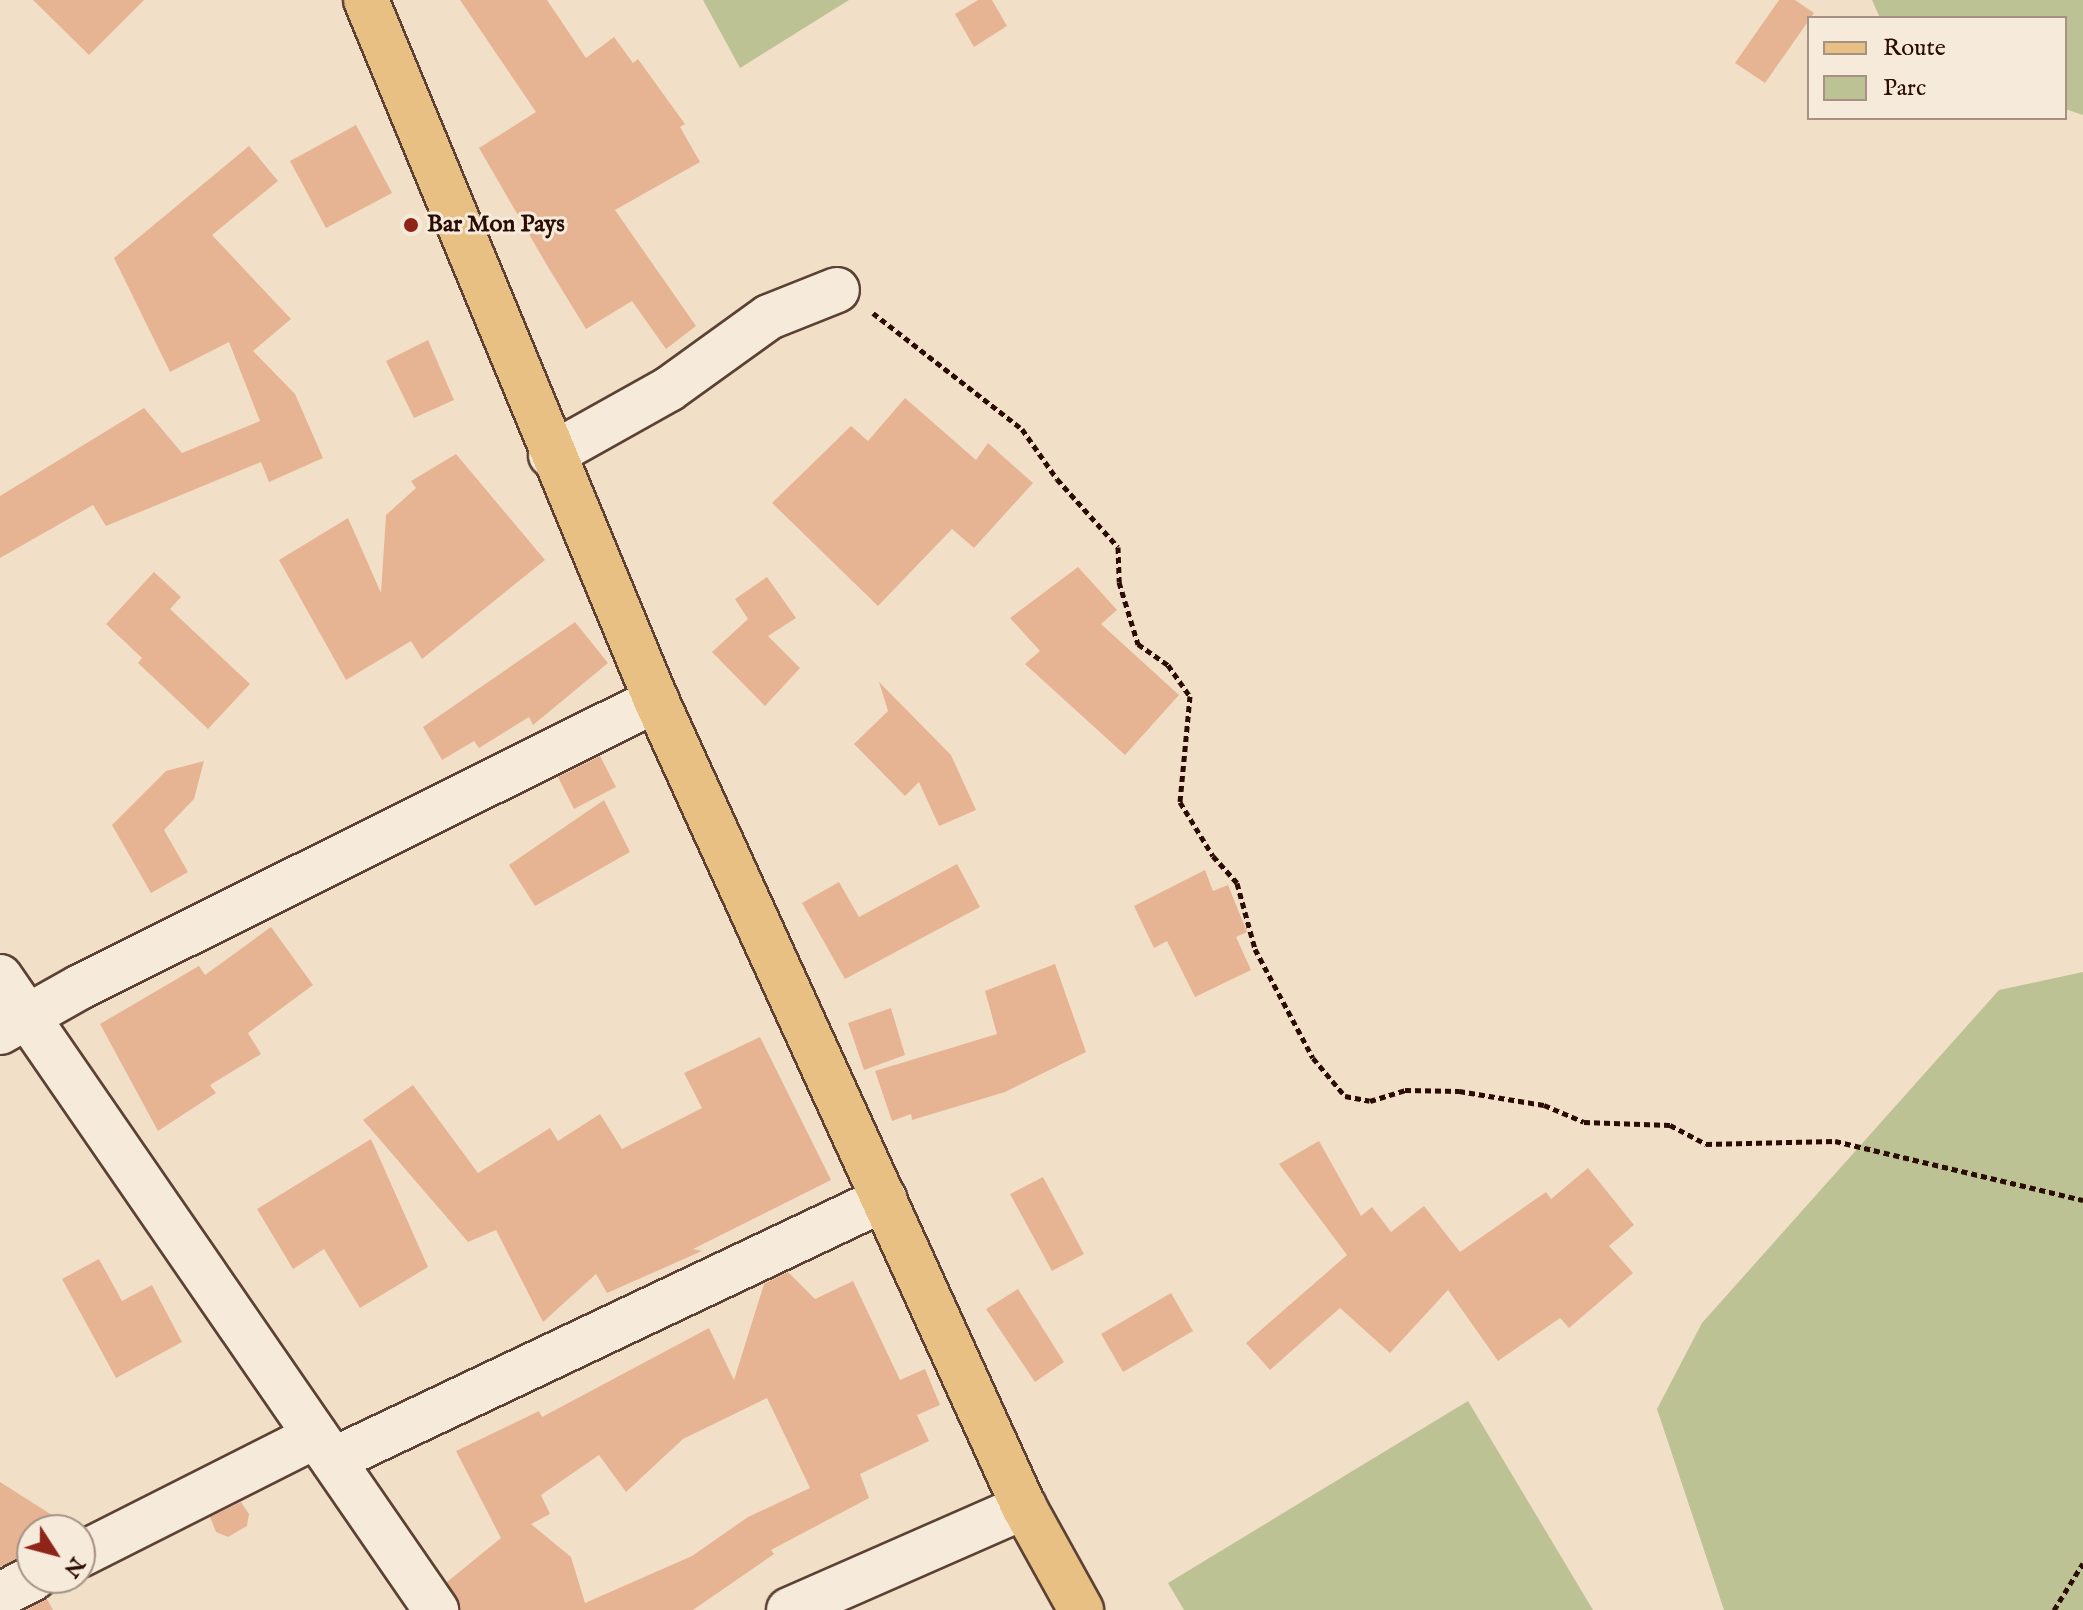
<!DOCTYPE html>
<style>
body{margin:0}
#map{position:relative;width:2083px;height:1610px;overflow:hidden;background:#f1e0c7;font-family:"IM FELL English",serif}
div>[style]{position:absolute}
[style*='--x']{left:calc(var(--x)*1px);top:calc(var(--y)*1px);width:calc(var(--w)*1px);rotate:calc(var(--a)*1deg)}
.green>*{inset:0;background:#bcc294}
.building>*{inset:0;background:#e7b493}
.path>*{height:5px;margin-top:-2.5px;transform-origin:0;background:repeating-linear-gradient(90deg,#2b0c03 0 6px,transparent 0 10px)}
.roads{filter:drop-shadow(2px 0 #5c4134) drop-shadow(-2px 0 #5c4134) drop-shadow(0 2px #5c4134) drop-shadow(0 -2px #5c4134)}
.minor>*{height:44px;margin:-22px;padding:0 22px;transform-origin:22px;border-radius:22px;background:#f6ebdb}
.major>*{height:44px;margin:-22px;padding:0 22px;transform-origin:22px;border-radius:22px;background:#e8c084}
.dots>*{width:22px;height:22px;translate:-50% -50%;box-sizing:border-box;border:4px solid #f6ebdb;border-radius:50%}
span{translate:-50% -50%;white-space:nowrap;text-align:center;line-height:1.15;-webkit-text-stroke:6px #f6ebdb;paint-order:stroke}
.poi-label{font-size:24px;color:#2b0c03;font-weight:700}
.left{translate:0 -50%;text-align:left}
.legend{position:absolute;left:1807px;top:16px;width:260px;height:104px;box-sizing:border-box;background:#f6ebdb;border:2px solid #a59285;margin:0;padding:10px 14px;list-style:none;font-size:24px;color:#2b0c03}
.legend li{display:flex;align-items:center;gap:16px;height:40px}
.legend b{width:40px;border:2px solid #a59285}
.north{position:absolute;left:16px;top:1514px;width:80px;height:80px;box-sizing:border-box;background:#f6ebdb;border:2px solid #a59285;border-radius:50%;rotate:126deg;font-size:22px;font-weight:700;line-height:32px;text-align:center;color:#2b0c03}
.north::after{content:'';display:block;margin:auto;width:28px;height:36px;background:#8f2418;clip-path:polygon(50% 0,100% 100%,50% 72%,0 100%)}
</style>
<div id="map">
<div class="green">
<i style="clip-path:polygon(703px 0,849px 0,740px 68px)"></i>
<i style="clip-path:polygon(1872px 0,2083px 0,2083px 115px,2065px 109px,2065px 18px,1880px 18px)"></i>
<i style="clip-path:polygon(2083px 972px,2083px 1610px,1724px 1610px,1657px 1409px,1702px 1323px,1999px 990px)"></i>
<i style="clip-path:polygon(1468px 1401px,1593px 1610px,1184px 1610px,1168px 1583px)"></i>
</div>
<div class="building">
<i style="clip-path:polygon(33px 0,144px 0,89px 55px)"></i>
<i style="clip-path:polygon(460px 0,547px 0,586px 58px,614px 37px,633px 63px,638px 59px,685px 124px,680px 127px,700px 162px,615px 210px,696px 326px,666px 349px,632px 301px,586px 329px,548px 267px,479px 148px,536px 112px)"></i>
<i style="clip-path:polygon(978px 0,992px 0,1007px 26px,974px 47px,955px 14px)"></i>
<i style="clip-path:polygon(1779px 0,1795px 0,1814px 13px,1765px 83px,1735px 63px)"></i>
<i style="clip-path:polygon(356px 125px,392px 193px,326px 228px,290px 161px)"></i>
<i style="clip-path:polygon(249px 146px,278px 181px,212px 235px,291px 319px,253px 351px,295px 394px,323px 458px,269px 482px,261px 462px,106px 526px,93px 505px,0 558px,0 496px,144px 408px,182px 453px,260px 421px,229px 342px,170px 372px,114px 258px)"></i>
<i style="clip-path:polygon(428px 340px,454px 400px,414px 418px,386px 361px)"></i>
<i style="clip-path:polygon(905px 398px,976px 460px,988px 443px,1033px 483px,974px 548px,952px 529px,878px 606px,772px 503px,851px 426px,868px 441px)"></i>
<i style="clip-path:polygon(456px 454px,545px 560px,422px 659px,411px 641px,346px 680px,279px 560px,348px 518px,381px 593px,386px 515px,416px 488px,411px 481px)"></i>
<i style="clip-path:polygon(1078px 567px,1117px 610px,1101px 624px,1179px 695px,1125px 755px,1025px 664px,1040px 651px,1010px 618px)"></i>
<i style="clip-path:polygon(154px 572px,181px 597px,170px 609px,250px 684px,208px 729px,138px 663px,142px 658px,106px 624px)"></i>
<i style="clip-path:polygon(767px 577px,796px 618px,768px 636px,800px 668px,765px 706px,712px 652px,748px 619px,735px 599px)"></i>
<i style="clip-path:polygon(575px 622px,608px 663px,533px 725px,529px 717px,479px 748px,474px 741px,442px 760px,423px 727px)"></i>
<i style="clip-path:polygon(879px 682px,951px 755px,976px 810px,939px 826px,919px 782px,905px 796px,854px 744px,888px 711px)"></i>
<i style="clip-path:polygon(600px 756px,616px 787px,574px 809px,558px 777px)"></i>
<i style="clip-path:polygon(204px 761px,194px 799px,164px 830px,188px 872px,151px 893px,112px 825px,166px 771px)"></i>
<i style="clip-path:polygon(604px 800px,630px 852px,535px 906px,509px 865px)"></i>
<i style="clip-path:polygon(957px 864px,980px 907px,845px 979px,802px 903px,839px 882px,859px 917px)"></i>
<i style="clip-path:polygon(1205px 870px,1213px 891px,1228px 885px,1247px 932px,1236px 937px,1251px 970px,1195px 997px,1167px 941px,1154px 948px,1134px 906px)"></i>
<i style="clip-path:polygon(271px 927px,313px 985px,248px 1033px,261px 1054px,210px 1085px,216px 1093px,158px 1131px,100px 1024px,199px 966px,205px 975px)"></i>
<i style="clip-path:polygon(1055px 964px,1086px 1052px,1005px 1092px,912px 1120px,911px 1114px,892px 1121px,875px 1071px,997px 1034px,985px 991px)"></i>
<i style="clip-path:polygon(891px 1008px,905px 1055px,864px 1070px,848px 1023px)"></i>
<i style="clip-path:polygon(760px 1037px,831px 1180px,693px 1249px,702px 1251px,607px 1293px,596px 1274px,543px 1322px,496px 1230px,468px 1242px,363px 1120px,413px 1085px,478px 1173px,550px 1128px,558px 1141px,600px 1114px,622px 1149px,702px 1108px,684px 1073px)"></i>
<i style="clip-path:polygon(371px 1139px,428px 1267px,360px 1308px,324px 1249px,293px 1269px,257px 1209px)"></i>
<i style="clip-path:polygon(1319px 1141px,1361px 1216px,1372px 1207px,1391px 1232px,1424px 1206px,1460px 1252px,1546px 1192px,1551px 1199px,1588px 1168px,1634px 1225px,1609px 1246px,1633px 1273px,1569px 1328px,1560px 1318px,1498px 1361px,1448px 1290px,1390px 1353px,1340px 1308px,1270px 1370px,1246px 1343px,1347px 1255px,1279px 1164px)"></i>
<i style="clip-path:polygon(1043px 1177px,1084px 1254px,1052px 1271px,1010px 1194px)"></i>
<i style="clip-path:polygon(99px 1259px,122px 1301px,152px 1285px,182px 1342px,116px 1378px,62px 1279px)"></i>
<i style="clip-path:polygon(evenodd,788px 1272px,815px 1299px,853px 1281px,900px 1380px,925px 1369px,940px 1405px,917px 1415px,929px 1441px,860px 1474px,869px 1498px,771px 1550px,774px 1554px,693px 1610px,461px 1610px,447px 1582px,501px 1538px,456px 1451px,539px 1411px,542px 1417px,709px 1328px,734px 1380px,764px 1284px,788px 1272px,767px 1398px,810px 1488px,748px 1517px,692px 1556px,585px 1603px,571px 1557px,531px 1524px,550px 1514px,541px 1495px,599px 1455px,626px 1492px,683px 1439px,767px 1398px)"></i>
<i style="clip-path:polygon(1018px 1289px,1064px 1362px,1035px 1382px,986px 1309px)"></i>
<i style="clip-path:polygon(1171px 1293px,1193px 1331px,1123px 1372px,1101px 1334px)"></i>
<i style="clip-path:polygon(0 1482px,52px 1515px,40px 1530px,32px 1530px,23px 1556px,0 1567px)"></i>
<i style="clip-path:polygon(241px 1502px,249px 1514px,247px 1526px,228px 1537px,216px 1532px,210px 1517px)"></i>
<i style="clip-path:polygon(47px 1599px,53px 1610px,26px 1610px,45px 1600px)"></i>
</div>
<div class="path">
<i style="--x:873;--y:313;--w:189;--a:37.9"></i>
<i style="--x:1022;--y:429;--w:61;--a:55"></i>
<i style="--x:1057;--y:479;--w:91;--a:48.1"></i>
<i style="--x:1118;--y:547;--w:35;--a:88"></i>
<i style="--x:1119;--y:582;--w:65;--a:73"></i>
<i style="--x:1138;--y:644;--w:37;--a:35"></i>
<i style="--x:1168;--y:665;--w:38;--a:55"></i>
<i style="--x:1190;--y:696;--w:106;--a:95.4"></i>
<i style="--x:1180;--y:802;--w:63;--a:58.6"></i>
<i style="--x:1213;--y:856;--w:36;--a:48"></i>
<i style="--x:1237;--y:883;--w:68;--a:74.7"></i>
<i style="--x:1255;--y:949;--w:123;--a:62"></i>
<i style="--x:1313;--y:1058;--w:50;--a:49.9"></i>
<i style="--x:1345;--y:1096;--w:25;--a:11"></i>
<i style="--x:1370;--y:1101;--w:37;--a:-17"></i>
<i style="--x:1405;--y:1090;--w:54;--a:1.1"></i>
<i style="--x:1459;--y:1091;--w:86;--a:9.4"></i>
<i style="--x:1544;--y:1105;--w:43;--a:23"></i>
<i style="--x:1584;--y:1122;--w:86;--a:2"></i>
<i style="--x:1670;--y:1125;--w:41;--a:27.8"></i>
<i style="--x:1706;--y:1144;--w:129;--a:-1.3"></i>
<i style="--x:1835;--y:1141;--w:255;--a:13.4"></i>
<i style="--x:2054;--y:1610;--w:55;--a:-58.3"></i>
</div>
<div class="roads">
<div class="minor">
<i style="--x:551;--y:455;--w:135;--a:-29.2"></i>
<i style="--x:669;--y:389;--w:123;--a:-35.8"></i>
<i style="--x:769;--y:317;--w:73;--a:-21.7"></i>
<i style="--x:0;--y:977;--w:769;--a:55.44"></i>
<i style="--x:0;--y:1032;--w:92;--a:-29.4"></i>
<i style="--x:80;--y:987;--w:644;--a:-26.49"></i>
<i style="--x:333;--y:1460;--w:610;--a:-25.35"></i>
<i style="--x:80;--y:1555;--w:264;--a:-26.8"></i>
<i style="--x:0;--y:1595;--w:38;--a:-27"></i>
<i style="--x:789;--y:1610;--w:257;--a:-23.7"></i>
</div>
<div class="major">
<i style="--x:366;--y:0;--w:758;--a:67.5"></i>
<i style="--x:656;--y:700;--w:887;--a:65.49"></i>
<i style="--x:1024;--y:1507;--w:118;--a:61"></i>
</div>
</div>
<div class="dots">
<i style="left:411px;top:225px;background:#8f2418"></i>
</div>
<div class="poi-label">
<span class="left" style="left:427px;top:225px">Bar Mon Pays</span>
</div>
<ul class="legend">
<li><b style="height:10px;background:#e8c084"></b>Route</li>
<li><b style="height:22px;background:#bcc294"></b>Parc</li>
</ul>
<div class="north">N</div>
</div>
